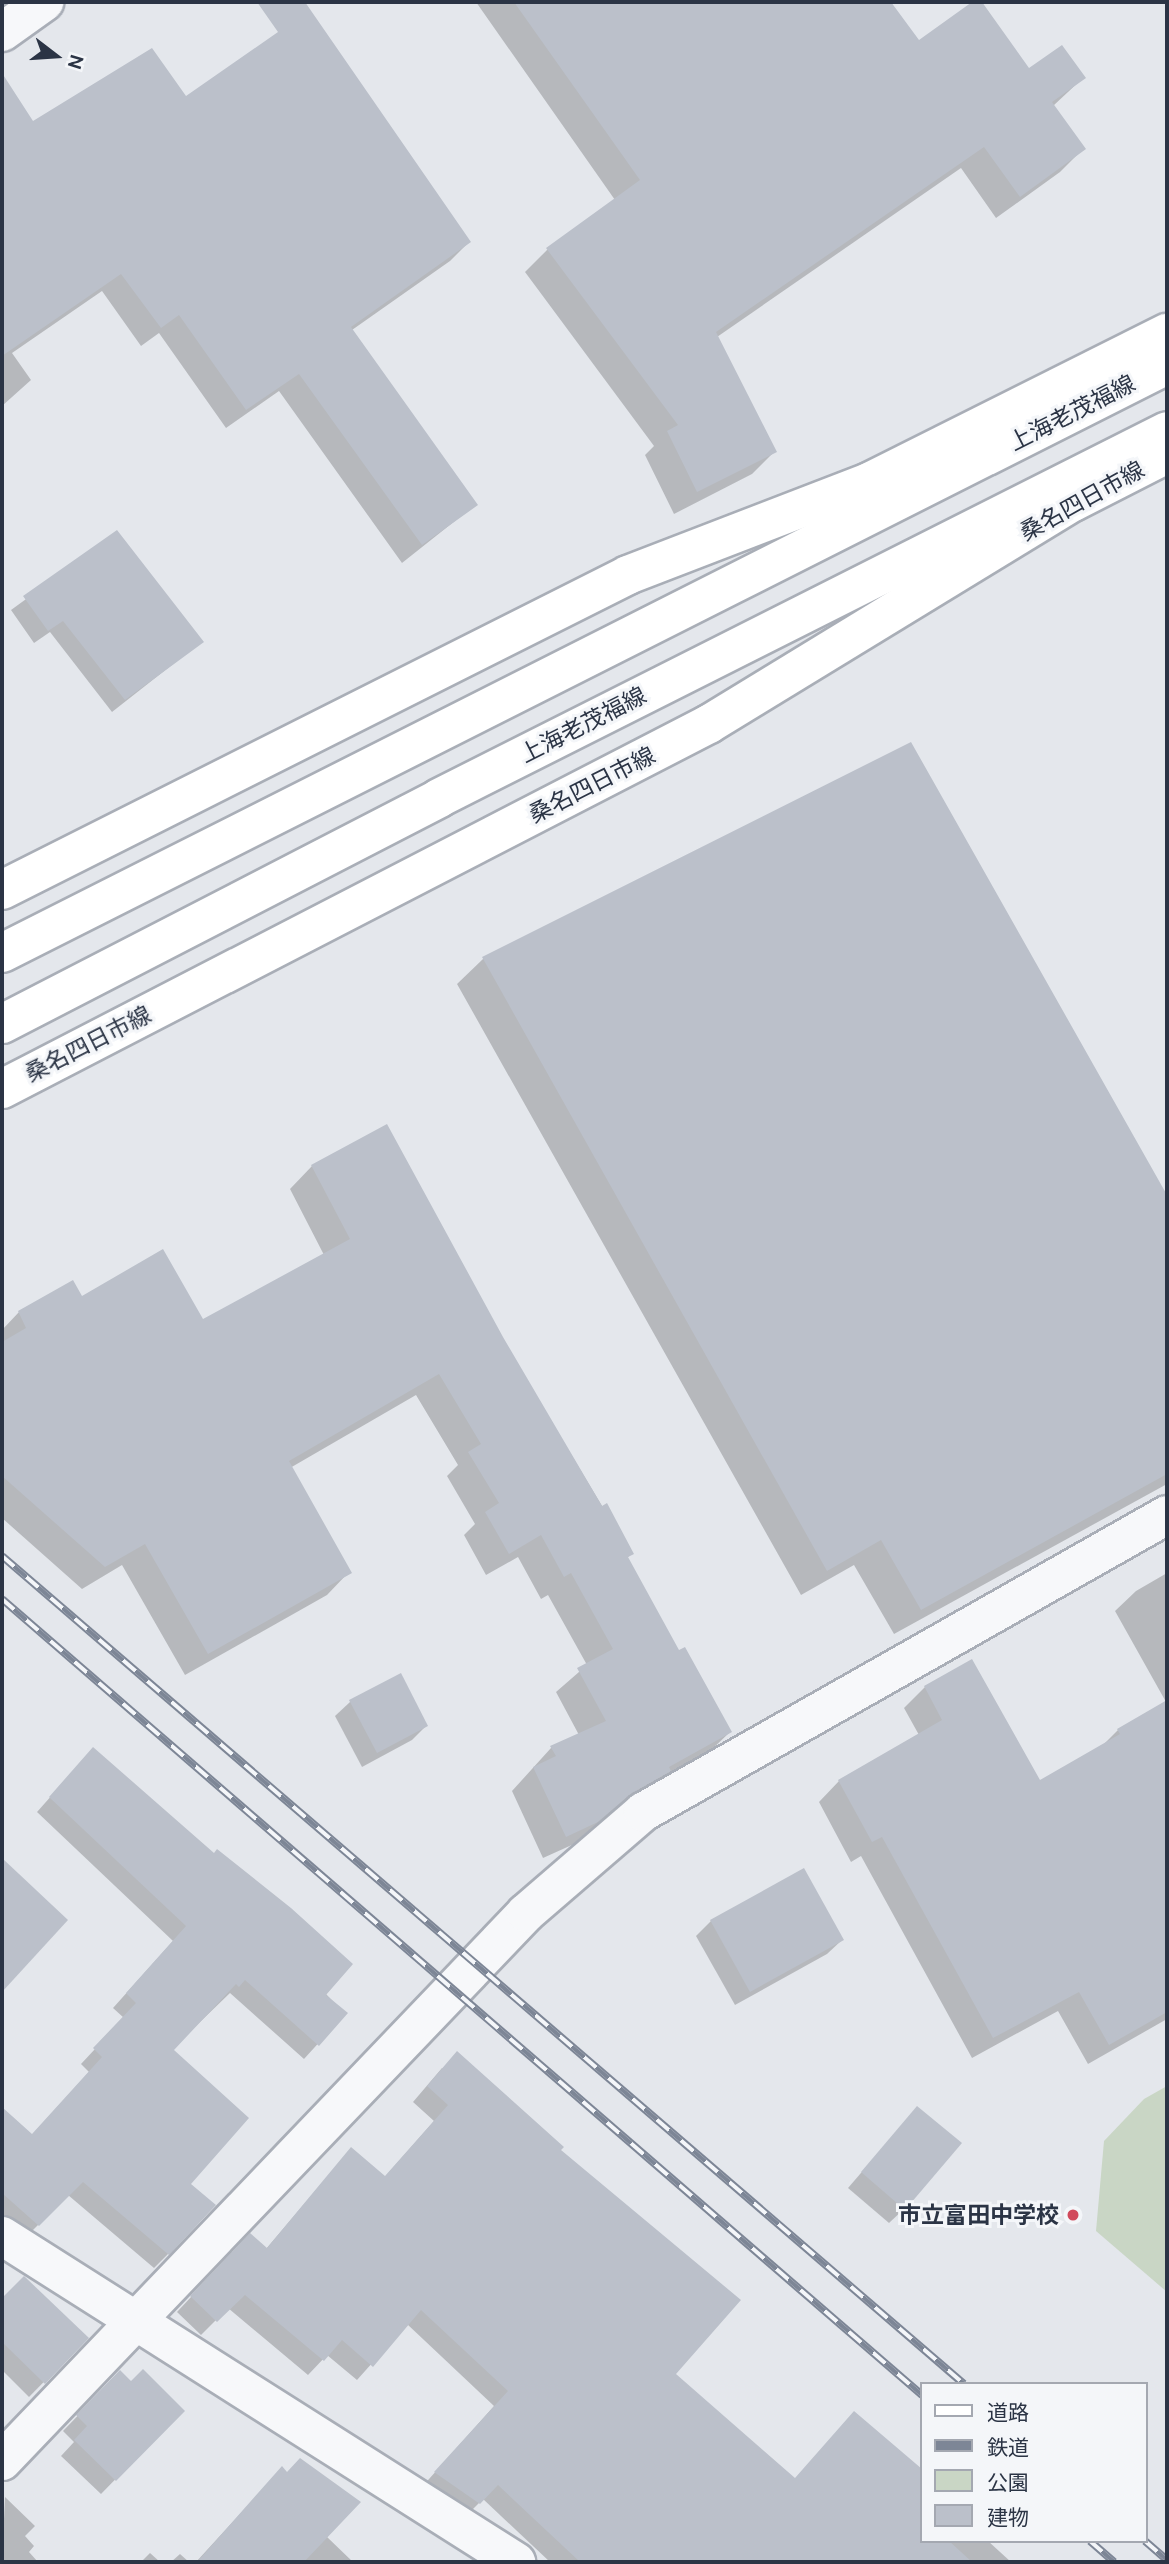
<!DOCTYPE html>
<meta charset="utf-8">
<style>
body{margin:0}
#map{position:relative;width:1169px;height:2564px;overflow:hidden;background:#e4e7ec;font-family:Ubuntu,"Noto Sans JP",sans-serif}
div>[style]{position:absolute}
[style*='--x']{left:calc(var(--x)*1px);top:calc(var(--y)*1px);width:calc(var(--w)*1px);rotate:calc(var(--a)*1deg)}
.green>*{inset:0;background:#c9d6c5}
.shadow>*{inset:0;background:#0003}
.building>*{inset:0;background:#bbc0ca}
.roads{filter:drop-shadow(2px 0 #a9aeb7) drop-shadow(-2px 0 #a9aeb7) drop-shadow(0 2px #a9aeb7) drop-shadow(0 -2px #a9aeb7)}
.street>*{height:38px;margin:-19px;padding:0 19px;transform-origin:19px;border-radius:19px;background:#f7f8fa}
.secondary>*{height:38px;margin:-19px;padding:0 19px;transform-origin:19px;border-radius:19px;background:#fff}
.primary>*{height:38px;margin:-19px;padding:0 19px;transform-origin:19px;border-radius:19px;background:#fff}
.rail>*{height:8px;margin-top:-4px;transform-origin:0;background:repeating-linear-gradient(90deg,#f4f6f9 0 16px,#7d8696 0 32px);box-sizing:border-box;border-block:2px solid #7d8696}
.dots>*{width:19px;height:19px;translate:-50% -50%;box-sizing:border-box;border:4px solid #f4f6f9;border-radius:50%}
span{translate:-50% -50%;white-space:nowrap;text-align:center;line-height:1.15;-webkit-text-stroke:6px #f4f6f9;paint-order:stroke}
.street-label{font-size:23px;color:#2b3445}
.poi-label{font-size:23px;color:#2b3445;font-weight:700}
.right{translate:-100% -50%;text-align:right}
.frame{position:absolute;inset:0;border:4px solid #2b3445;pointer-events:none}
.legend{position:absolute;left:920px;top:2382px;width:228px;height:161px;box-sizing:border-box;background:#f4f6f9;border:2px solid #a4a8b1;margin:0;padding:9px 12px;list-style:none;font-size:21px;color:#2b3445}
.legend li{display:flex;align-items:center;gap:14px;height:35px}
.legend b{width:35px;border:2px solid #a4a8b1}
.north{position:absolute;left:21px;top:21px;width:70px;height:70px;-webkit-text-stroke:5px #f4f6f9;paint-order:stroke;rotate:107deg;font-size:19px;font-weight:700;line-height:28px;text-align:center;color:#2b3445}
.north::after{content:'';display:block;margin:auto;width:24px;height:32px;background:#2b3445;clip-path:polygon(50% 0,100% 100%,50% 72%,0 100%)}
</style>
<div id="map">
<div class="green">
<i style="clip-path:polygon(1167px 2086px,1167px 2292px,1096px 2231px,1104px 2141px,1144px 2099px)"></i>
</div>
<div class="shadow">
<i style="clip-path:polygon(476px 2px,889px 2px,918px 43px,980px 2px,1029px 71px,1083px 78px,1053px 106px,1083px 149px,1060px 172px,996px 218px,961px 168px,717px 337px,775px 451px,752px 474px,674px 514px,645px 455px,654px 446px,525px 272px,547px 250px,615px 200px)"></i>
<i style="clip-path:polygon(10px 88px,33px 123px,185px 98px,469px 242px,450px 261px,352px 330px,475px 505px,402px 563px,279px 391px,226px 428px,159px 333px,141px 346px,102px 291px,12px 353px,31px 380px,2px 406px,2px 94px)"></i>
<i style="clip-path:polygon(117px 533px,201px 642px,112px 712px,50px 632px,34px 643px,11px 610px)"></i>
<i style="clip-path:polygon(910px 744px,1167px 1199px,1167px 1484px,894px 1634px,854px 1565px,801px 1595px,457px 984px,483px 959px)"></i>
<i style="clip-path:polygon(312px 1166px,501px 1338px,631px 1554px,626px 1559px,678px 1653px,730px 1732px,707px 1754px,607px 1815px,574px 1844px,543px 1858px,512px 1791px,551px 1748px,579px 1735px,556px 1692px,587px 1665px,548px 1595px,541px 1599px,518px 1557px,486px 1575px,464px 1535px,475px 1524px,447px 1476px,458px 1465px,416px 1395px,290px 1468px,349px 1572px,327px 1595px,185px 1675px,122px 1565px,82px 1589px,2px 1518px,2px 1330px,19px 1312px,82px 1298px,203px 1322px,324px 1255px,290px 1189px)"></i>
<i style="clip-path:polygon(1167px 1573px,1167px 2019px,1088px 2064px,1058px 2011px,972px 2058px,861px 1856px,851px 1862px,819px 1802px,839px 1781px,919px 1735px,904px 1708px,925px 1687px,1039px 1782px,1101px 1747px,1118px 1730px,1166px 1702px,1115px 1611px,1136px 1591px)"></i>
<i style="clip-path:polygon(401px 1676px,426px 1726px,412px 1740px,362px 1767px,335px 1716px,350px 1702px)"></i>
<i style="clip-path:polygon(93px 1749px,345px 2014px,304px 2059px,230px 1993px,171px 2050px,188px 2184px,168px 2254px,154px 2268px,68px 2195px,24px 2239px,2px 2218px,2px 2109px,31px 2136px,89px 2072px,81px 2064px,124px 2018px,113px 2008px,173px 1941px,37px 1812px)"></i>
<i style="clip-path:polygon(2px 1861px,65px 1920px,2px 1989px)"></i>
<i style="clip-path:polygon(803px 1870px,842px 1940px,827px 1954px,735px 2005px,696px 1936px,711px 1921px)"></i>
<i style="clip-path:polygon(442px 2068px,558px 2151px,673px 2374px,794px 2480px,855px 2414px,922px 2472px,922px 2541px,988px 2541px,1011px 2562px,550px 2562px,483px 2499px,464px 2518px,421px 2488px,494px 2406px,407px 2324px,357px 2380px,327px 2355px,308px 2375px,228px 2308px,201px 2335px,177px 2312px,235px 2250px,266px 2249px,351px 2149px,384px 2178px,434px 2121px,413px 2102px)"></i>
<i style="clip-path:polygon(917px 2108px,904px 2209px,889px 2223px,848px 2188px)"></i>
<i style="clip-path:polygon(24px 2278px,86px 2339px,29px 2397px,2px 2370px,2px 2300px)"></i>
<i style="clip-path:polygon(120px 2372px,131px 2383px,182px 2411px,101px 2494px,61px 2456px,74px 2442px,63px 2431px)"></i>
<i style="clip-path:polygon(282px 2468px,326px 2536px,353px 2562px,196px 2562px)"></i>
<i style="clip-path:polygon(5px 2497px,35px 2526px,25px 2536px,34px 2546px,29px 2552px,38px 2562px,2px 2562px)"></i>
<i style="clip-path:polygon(150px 2553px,160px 2562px,141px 2562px)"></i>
<i style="clip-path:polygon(180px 2554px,189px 2562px,171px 2562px)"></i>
</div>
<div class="building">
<i style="clip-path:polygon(257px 2px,305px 2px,471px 242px,351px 327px,478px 505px,422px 545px,299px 374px,246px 410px,179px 315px,161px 328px,121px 274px,2px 356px,2px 73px,33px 121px,152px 48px,186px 96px,278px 32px)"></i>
<i style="clip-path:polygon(514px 2px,891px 2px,919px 40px,972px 2px,982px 2px,1029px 68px,1062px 45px,1086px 78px,1052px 102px,1086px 149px,1020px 197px,984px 147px,716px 332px,777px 452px,697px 492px,667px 431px,678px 425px,546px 248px,640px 180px)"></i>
<i style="clip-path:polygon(117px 530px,204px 642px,125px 700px,63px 621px,48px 631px,23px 596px)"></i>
<i style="clip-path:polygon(911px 742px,1167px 1195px,1167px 1474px,921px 1610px,881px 1540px,827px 1571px,482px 957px)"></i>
<i style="clip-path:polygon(387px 1124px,503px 1337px,602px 1506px,607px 1503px,634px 1554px,628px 1557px,679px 1650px,685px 1647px,732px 1732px,669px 1767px,671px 1771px,632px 1793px,598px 1822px,566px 1837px,533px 1767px,556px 1756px,550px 1746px,606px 1721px,577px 1668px,613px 1649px,571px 1573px,564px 1577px,541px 1535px,509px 1554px,485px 1512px,499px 1503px,468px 1452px,481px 1444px,439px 1374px,289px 1461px,352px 1573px,208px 1654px,145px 1544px,105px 1567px,2px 1476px,2px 1342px,26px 1328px,18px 1311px,73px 1280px,82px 1296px,163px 1249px,203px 1319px,350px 1239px,311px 1165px)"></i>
<i style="clip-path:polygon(972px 1659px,1040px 1780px,1120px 1734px,1117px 1729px,1167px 1700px,1167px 2012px,1109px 2045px,1079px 1992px,993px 2038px,882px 1837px,872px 1842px,838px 1780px,942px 1720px,924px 1686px)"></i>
<i style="clip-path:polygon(401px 1673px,428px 1726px,377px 1753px,349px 1700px)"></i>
<i style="clip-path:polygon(93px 1747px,214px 1853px,217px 1849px,291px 1908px,353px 1964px,326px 1995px,348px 2013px,319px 2046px,245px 1980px,239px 1987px,236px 1984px,174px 2050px,249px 2118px,191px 2184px,216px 2205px,169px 2255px,83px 2182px,39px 2226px,2px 2193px,2px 2107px,32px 2134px,102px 2057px,93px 2048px,136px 2003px,126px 1993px,186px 1926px,49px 1797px)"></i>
<i style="clip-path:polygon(2px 1858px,68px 1920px,2px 1992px)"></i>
<i style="clip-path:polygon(804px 1868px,844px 1940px,750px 1992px,710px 1920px)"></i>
<i style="clip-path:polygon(457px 2051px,564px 2147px,561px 2150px,741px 2300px,676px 2374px,795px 2478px,854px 2411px,922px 2469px,922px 2541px,949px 2541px,972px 2562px,580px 2562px,498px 2485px,480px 2504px,434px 2472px,508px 2391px,421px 2310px,373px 2367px,342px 2340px,324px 2361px,245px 2295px,217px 2322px,190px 2296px,250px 2233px,267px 2248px,351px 2147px,385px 2176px,448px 2105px,427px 2086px)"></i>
<i style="clip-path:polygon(917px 2106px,962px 2143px,905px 2210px,861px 2172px)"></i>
<i style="clip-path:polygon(24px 2276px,89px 2338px,45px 2384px,2px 2342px,2px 2298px)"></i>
<i style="clip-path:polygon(143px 2369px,185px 2411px,116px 2481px,74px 2440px,87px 2426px,76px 2415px,120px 2370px,131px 2381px)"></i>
<i style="clip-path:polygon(300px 2458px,361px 2502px,304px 2562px,197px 2562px,282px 2466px,287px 2472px)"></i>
</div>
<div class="roads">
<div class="street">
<i style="--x:2;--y:32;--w:52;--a:-35.5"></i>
<i style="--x:2;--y:2236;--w:609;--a:32.38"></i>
<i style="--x:2;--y:2461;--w:758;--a:-46.28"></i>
<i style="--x:526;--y:1913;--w:155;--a:-40.8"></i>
<i style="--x:643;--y:1812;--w:602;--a:-29.54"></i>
</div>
<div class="secondary">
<i style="--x:2;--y:890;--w:701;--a:-26.71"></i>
<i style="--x:628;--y:575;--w:261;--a:-21.1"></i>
<i style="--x:871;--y:481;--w:331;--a:-26.6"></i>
<i style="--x:2;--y:1089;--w:796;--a:-27.31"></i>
<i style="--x:709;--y:724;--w:426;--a:-31.4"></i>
<i style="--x:1073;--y:502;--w:106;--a:-27.1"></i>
</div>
<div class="primary">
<i style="--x:2;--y:953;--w:1305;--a:-26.78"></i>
<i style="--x:2;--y:1024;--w:492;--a:-27.3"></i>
<i style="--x:439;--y:798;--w:815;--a:-26.75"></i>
</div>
</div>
<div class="rail">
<i style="--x:2;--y:1556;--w:1269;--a:40.72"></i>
<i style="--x:2;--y:1599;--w:1217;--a:40.87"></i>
<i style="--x:1090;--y:2541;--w:32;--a:41"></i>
<i style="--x:1145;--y:2541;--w:29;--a:41"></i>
</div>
<div class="dots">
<i style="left:1073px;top:2215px;background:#d1495b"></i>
</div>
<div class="street-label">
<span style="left:1072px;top:413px;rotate:-27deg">上海老茂福線</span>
<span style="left:1082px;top:501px;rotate:-29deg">桑名四日市線</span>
<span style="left:583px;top:725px;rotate:-27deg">上海老茂福線</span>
<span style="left:592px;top:785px;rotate:-27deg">桑名四日市線</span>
<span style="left:88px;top:1044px;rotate:-27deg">桑名四日市線</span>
</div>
<div class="poi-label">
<span class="right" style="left:1059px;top:2215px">市立富田中学校</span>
</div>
<div class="frame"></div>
<ul class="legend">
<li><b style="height:9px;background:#fff"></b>道路</li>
<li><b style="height:9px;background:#7d8696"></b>鉄道</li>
<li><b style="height:19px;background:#c9d6c5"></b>公園</li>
<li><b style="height:19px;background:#bbc0ca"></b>建物</li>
</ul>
<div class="north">N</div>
</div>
